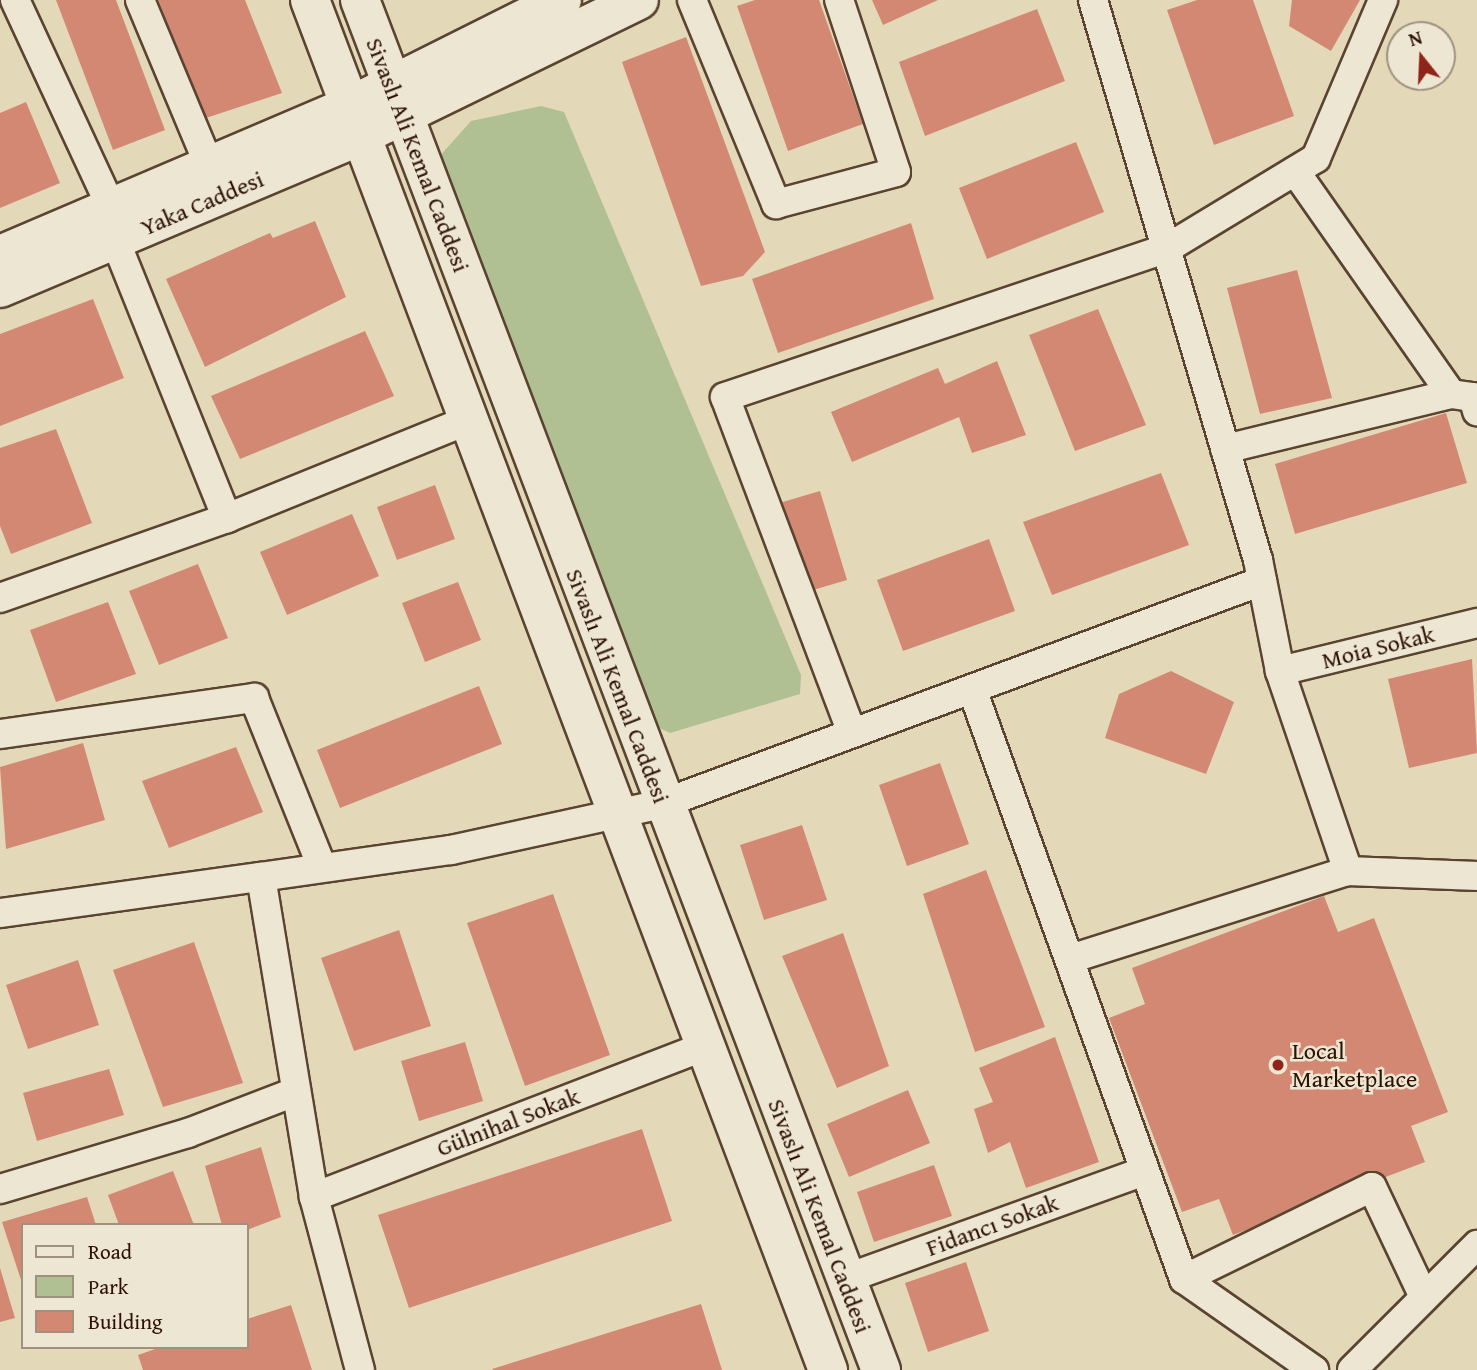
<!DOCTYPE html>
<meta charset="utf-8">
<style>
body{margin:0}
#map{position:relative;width:1477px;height:1370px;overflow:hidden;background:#e3d9b9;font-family:"Gentium Book Plus",serif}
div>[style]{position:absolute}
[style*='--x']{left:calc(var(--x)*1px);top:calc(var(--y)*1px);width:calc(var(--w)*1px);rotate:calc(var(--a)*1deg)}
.green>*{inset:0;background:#b0c092}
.building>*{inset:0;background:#d38873}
.roads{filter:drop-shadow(2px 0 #5a4430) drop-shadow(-2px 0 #5a4430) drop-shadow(0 2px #5a4430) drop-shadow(0 -2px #5a4430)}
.street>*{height:28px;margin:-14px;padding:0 14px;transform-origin:14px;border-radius:14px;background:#ede6d2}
.secondary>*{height:38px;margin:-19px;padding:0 19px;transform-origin:19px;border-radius:19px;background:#ede6d2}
.dots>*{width:19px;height:19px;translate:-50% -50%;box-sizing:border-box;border:4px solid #ede6d2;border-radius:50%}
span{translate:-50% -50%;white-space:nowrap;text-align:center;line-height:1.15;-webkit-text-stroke:5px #ede6d2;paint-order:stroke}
.street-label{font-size:24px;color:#2d1202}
.poi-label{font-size:24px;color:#2d1202}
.left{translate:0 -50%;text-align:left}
.legend{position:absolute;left:21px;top:1223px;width:228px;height:126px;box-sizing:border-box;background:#ede6d2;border:2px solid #a0917f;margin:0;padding:9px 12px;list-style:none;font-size:21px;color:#2d1202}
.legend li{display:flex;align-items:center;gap:14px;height:35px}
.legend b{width:35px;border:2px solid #a0917f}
.north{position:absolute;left:1386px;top:21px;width:70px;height:70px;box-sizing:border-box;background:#ede6d2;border:2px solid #a0917f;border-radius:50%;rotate:342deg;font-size:19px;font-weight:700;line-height:28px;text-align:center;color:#2d1202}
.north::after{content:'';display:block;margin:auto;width:24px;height:32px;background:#8f2418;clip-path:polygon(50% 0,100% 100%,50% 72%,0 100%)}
</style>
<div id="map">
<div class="green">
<i style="clip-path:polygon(541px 106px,564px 112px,801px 675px,800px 694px,670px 733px,649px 723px,439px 157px,471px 121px)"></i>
</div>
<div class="building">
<i style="clip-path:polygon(56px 0,116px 0,165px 130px,113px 150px)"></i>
<i style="clip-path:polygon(158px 0,245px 0,282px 93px,206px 118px)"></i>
<i style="clip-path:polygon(755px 0,819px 0,863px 124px,788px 151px,737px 6px)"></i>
<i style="clip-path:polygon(872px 0,938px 0,883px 25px)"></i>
<i style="clip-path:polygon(1197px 0,1253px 0,1294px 116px,1214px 145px,1167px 10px)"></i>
<i style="clip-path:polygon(1292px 0,1360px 0,1331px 51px,1289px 26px)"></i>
<i style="clip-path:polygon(1037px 9px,1065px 81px,925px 136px,899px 62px)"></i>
<i style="clip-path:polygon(686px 37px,765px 252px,743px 276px,701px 286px,622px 62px)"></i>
<i style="clip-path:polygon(26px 102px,60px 183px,0 208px,0 113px)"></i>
<i style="clip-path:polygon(1076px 142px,1104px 212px,987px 259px,959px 188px)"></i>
<i style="clip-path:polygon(315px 221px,346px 297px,205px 367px,166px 279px,270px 233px,273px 238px)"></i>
<i style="clip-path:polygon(911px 223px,934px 299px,778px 353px,752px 279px)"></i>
<i style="clip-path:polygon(1297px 270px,1332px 398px,1260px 414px,1227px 288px)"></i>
<i style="clip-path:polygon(93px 299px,124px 378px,0 426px,0 334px)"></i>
<i style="clip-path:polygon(1098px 309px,1146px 425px,1075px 451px,1029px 335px)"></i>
<i style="clip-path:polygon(365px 331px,394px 396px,240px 459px,211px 396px)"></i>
<i style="clip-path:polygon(997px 361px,1026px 435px,972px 453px,959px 417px,852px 462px,831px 412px,938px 368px,945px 384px)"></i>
<i style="clip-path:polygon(1446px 413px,1467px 483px,1295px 534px,1275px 464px)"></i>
<i style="clip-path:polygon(56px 429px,92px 523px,11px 554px,0 526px,0 448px)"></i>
<i style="clip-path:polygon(1161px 473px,1189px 545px,1052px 595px,1023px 522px)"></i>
<i style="clip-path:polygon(435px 485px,455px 539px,397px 560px,377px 507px)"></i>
<i style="clip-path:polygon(820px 491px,847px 580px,803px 593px,776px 504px)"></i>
<i style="clip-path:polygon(352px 514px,379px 576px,287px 615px,260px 552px)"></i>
<i style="clip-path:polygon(989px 539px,1015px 611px,903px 651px,877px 580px)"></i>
<i style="clip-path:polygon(198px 564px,228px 638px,159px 665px,129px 591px)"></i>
<i style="clip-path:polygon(458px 582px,481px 640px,425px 662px,402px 603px)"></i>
<i style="clip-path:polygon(108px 602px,136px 674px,56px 702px,30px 630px)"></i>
<i style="clip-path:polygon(1472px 659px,1477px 753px,1409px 768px,1388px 679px)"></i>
<i style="clip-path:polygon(1171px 671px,1234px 702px,1206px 774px,1105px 738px,1119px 694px)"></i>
<i style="clip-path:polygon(479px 686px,502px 744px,340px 808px,317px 750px)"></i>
<i style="clip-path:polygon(83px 743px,105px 820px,6px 849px,0 767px)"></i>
<i style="clip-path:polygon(236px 747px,263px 812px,169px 848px,142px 781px)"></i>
<i style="clip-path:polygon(940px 763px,969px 844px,907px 866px,879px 785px)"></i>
<i style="clip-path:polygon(802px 825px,827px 900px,764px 920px,740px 845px)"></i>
<i style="clip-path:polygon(986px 870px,1045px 1027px,975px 1052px,923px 894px)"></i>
<i style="clip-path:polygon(553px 894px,610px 1055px,525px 1086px,467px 923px)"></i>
<i style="clip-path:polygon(1324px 896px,1338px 932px,1374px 918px,1448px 1112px,1411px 1126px,1425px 1162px,1233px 1235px,1219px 1199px,1182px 1212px,1109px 1018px,1145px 1004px,1132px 968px)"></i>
<i style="clip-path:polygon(399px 930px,431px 1026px,354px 1051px,321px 958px)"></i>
<i style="clip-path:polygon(843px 933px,889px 1066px,837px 1088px,782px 956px)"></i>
<i style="clip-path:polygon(194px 942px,243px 1083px,163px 1107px,113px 970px)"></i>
<i style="clip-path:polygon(78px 960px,99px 1025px,28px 1049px,6px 985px)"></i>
<i style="clip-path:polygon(1055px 1037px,1099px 1162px,1026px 1188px,1010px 1142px,988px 1153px,974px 1109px,993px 1102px,979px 1068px)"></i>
<i style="clip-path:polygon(465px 1042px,483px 1101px,419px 1121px,401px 1061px)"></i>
<i style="clip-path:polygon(109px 1069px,124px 1115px,37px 1141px,23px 1093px)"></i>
<i style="clip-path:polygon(908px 1090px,930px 1143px,849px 1177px,827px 1124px)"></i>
<i style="clip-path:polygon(642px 1129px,672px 1221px,409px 1308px,378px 1215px)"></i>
<i style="clip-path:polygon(261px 1147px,281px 1217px,247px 1230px,247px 1225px,222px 1225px,205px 1166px)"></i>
<i style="clip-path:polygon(934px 1165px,952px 1216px,874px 1242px,857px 1192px)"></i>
<i style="clip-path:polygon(173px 1171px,194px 1225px,119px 1225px,108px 1195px)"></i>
<i style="clip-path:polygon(87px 1197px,96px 1225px,23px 1225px,22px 1283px,2px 1222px)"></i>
<i style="clip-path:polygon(966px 1262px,989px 1331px,928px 1352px,905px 1283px)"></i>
<i style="clip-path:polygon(0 1268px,15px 1318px,0 1322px)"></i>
<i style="clip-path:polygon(701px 1304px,722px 1370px,493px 1370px,492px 1369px)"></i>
<i style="clip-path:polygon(291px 1305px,312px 1370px,143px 1370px,138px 1355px,161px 1347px,247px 1347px,247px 1319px)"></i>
</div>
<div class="roads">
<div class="street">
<i style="--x:15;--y:0;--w:230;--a:65.1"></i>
<i style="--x:140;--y:0;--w:181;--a:67.3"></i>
<i style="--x:692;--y:0;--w:221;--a:67.6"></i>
<i style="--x:776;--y:204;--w:124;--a:-14.9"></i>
<i style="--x:896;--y:172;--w:181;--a:-108.3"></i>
<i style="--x:1295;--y:171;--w:272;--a:55"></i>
<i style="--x:1451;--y:394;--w:22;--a:8"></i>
<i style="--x:1473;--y:397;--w:15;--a:74"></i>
<i style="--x:115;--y:240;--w:300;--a:68.1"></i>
<i style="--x:1225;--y:449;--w:233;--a:-13.7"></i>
<i style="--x:0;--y:598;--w:241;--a:-19.4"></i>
<i style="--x:227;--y:518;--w:256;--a:-22.1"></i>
<i style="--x:1280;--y:671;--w:203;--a:-13.7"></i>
<i style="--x:972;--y:689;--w:627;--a:70.24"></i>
<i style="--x:1184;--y:1279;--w:159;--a:35"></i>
<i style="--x:852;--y:733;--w:359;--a:-110.7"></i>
<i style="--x:725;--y:397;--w:465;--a:-18.6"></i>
<i style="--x:1166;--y:249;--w:175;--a:-31.2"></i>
<i style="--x:1316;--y:158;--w:172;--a:-67"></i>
<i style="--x:0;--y:734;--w:257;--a:-8.1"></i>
<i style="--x:254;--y:698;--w:182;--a:68.1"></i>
<i style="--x:1348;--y:871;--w:129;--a:2.2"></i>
<i style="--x:0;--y:913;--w:263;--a:-7.9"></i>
<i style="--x:1070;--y:959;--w:292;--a:-17.6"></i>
<i style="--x:1348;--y:871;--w:211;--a:-108.8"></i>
<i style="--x:1280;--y:671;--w:113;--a:-101.2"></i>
<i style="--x:1258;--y:560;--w:584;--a:-106.42"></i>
<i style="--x:0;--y:1189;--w:196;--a:-16.6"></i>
<i style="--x:188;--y:1133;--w:115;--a:-21"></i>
<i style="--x:314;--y:1197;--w:416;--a:-21.1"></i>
<i style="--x:1184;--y:1279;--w:209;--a:-26.1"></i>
<i style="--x:1372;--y:1187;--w:122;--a:64.7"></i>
<i style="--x:842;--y:1280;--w:319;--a:-19.8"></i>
<i style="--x:360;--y:1370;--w:179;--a:-104.9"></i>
<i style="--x:314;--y:1197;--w:324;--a:-99.4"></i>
<i style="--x:261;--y:877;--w:192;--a:-8.1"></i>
<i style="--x:451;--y:850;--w:216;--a:-12.3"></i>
<i style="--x:662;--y:804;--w:640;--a:-20.39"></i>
<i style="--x:1352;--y:1370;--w:177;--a:-45"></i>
</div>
<div class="secondary">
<i style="--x:310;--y:0;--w:1465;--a:69.29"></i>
<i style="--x:360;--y:0;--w:1466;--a:69.18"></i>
<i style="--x:0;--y:255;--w:380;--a:-23.1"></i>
<i style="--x:350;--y:106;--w:237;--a:-26.6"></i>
<i style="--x:0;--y:288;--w:393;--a:-22.9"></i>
<i style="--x:362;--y:135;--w:308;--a:-26"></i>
</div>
</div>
<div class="dots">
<i style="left:1278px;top:1065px;background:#8f2418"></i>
</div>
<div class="street-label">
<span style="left:418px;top:155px;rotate:69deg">Sivaslı Ali Kemal Caddesi</span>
<span style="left:202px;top:203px;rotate:-23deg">Yaka Caddesi</span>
<span style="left:1378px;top:647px;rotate:-14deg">Moia Sokak</span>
<span style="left:618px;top:686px;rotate:69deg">Sivaslı Ali Kemal Caddesi</span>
<span style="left:508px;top:1122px;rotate:-21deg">Gülnihal Sokak</span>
<span style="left:820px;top:1216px;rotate:69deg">Sivaslı Ali Kemal Caddesi</span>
<span style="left:992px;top:1225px;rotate:-20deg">Fidancı Sokak</span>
</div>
<div class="poi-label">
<span class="left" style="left:1292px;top:1065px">Local<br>Marketplace</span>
</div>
<ul class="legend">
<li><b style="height:9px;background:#ede6d2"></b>Road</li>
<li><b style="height:19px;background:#b0c092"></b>Park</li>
<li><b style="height:19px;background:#d38873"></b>Building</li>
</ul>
<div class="north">N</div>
</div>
